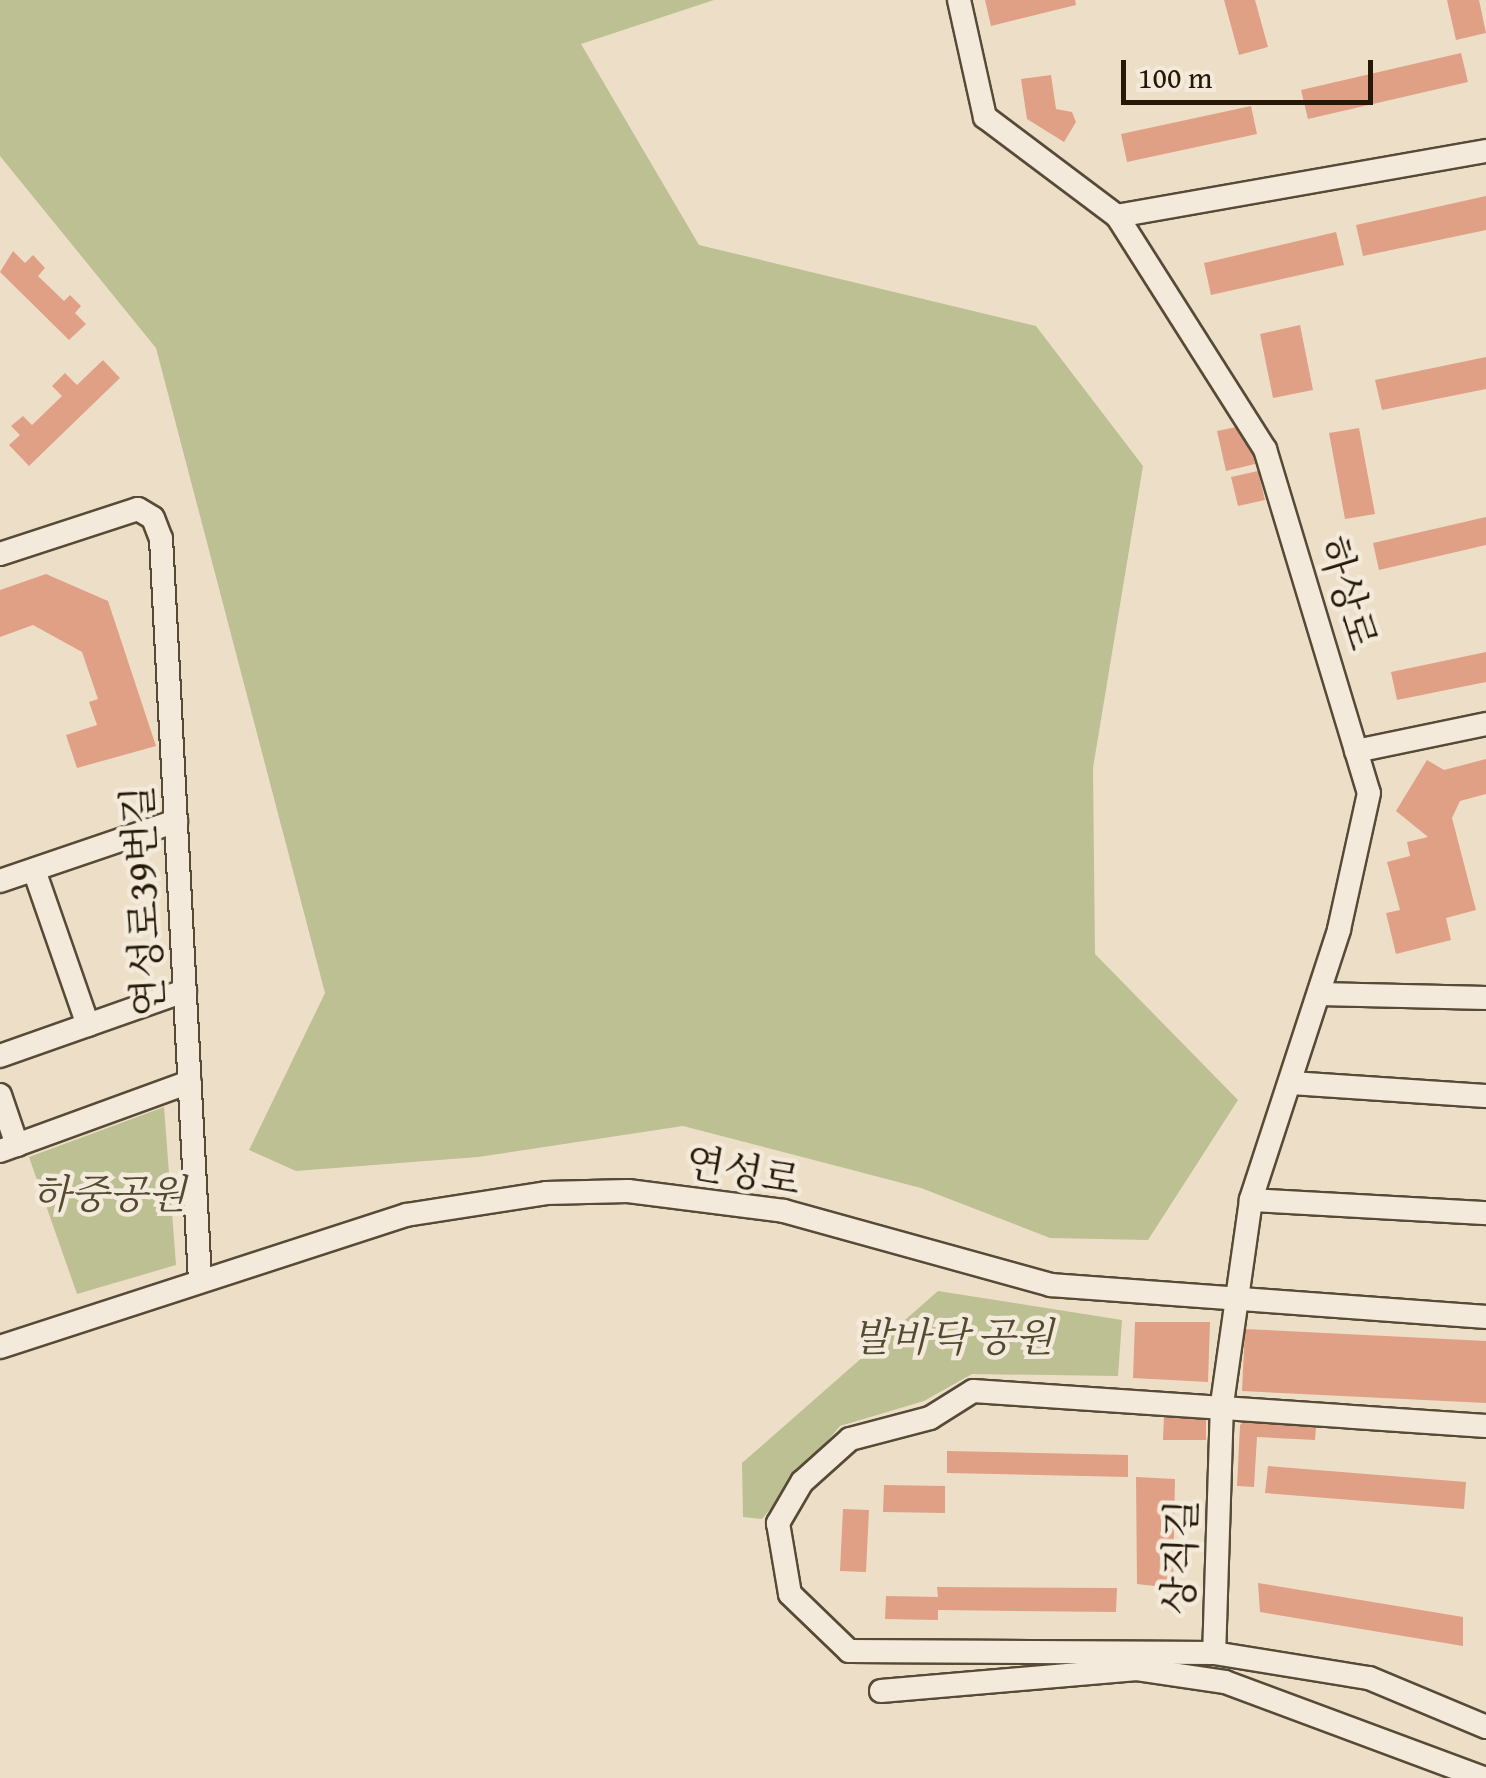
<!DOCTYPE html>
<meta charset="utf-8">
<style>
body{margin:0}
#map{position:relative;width:1486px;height:1778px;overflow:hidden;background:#eddfc7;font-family:"Gentium Book Plus","Noto Serif KR",serif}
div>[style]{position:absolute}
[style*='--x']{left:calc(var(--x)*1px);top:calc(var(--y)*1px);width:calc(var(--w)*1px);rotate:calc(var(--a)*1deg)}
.green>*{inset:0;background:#bdc092}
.building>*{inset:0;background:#e0a085}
.roads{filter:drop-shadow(2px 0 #574a36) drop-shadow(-2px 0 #574a36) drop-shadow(0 2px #574a36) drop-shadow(0 -2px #574a36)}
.minor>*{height:22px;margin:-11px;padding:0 11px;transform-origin:11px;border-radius:11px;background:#f3eadb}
span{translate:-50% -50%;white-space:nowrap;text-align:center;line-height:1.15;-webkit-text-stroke:9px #f3eadb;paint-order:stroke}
.street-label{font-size:40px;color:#251806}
.park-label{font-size:40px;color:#534a30;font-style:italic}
.scale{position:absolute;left:1121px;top:60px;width:252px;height:45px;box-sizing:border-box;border:5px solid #251806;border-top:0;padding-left:12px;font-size:30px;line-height:35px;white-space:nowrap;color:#251806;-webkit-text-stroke:8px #f3eadb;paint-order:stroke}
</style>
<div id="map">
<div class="green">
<i style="clip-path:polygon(0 0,714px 0,581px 44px,699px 245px,1036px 326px,1143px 466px,1093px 768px,1095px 954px,1238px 1100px,1148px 1240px,1050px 1238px,921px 1188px,683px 1126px,478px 1157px,296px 1171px,249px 1150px,325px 993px,156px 348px,0 156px)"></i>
<i style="clip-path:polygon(164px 1107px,176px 1265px,77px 1294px,29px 1157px)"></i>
<i style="clip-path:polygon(938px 1291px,1122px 1320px,1118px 1376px,972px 1374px,924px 1401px,840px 1426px,762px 1519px,743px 1517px,742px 1463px)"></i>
</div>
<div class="building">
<i style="clip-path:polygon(985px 0,1075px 0,1076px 5px,991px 26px)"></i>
<i style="clip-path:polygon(1224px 0,1255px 0,1268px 47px,1239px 55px)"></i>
<i style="clip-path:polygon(1447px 0,1479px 0,1486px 33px,1456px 40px)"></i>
<i style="clip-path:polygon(1461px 53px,1468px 82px,1308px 119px,1301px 90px)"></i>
<i style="clip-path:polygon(1051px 75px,1056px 109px,1072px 112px,1076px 122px,1064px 142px,1027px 119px,1021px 79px)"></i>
<i style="clip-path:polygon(1251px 106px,1257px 134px,1127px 162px,1121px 134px)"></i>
<i style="clip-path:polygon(1486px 196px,1486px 230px,1363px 256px,1356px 225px)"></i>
<i style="clip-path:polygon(1336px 232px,1344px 265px,1211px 295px,1204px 263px)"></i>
<i style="clip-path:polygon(13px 251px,25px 263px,33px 255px,45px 268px,38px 276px,64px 301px,70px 295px,81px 306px,75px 313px,86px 324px,69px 340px,0 272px)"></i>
<i style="clip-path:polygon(1300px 325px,1313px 390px,1273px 398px,1260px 334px)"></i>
<i style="clip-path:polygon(1486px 357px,1486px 389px,1382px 410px,1375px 380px)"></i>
<i style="clip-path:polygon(103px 360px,120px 378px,29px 466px,9px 445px,20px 435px,11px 426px,23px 416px,32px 425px,62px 396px,52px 386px,65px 373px,77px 385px)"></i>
<i style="clip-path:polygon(1246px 425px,1255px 464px,1226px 471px,1217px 431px)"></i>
<i style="clip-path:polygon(1359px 428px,1375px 514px,1345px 519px,1329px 433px)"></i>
<i style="clip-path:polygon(1258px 471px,1265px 500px,1238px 506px,1231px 477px)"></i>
<i style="clip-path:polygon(1486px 517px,1486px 545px,1379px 570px,1373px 543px)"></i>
<i style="clip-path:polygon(46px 574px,108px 601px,156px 746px,77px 768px,66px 735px,97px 725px,89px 702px,98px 699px,82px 652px,33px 625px,0 637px,0 590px)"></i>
<i style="clip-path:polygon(1486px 652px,1486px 682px,1397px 700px,1391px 672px)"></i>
<i style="clip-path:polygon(1486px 759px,1486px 794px,1460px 801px,1452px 818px,1476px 910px,1446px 918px,1451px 940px,1396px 954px,1386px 913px,1400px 910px,1387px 862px,1410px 856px,1407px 842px,1428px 837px,1396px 811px,1427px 760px,1444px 770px)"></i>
<i style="clip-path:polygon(1135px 1322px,1210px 1322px,1208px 1382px,1133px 1378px)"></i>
<i style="clip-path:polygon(1245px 1329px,1486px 1341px,1486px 1403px,1242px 1391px)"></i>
<i style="clip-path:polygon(1254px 1411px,1317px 1414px,1315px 1440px,1257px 1437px,1254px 1487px,1237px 1486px,1240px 1425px)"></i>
<i style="clip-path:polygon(1164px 1415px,1206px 1416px,1206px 1440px,1163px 1440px)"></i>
<i style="clip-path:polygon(947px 1451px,1128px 1455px,1128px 1477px,947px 1473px)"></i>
<i style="clip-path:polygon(1268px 1466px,1466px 1482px,1464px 1509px,1265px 1493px)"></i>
<i style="clip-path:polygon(1136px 1477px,1175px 1479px,1173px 1588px,1137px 1584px)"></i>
<i style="clip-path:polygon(884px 1485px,945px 1486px,945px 1513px,883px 1512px)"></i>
<i style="clip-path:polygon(843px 1509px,869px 1510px,866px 1572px,840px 1571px)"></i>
<i style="clip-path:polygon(1258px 1583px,1463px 1617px,1463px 1646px,1260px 1612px)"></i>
<i style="clip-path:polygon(937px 1587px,1117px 1588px,1116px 1612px,938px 1610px,938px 1620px,885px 1619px,886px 1596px,938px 1597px)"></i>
</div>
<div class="roads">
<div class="minor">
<i style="--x:959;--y:0;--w:120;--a:77.5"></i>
<i style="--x:985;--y:117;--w:165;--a:36.9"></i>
<i style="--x:1117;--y:216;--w:276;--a:57.6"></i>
<i style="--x:1265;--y:449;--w:359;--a:73.2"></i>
<i style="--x:1369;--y:793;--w:140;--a:102.4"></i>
<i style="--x:1339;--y:930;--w:284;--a:108.1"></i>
<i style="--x:1251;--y:1200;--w:205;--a:98.1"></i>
<i style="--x:1222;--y:1403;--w:250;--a:91.8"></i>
<i style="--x:1117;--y:216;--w:375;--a:-10"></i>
<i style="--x:0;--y:554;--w:145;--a:-18.1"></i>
<i style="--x:138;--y:509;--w:17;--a:31"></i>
<i style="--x:153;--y:518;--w:22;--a:69"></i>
<i style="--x:161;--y:539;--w:743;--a:86.99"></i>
<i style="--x:1356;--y:751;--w:133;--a:-11.7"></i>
<i style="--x:34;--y:870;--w:164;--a:70.8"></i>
<i style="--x:0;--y:881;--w:186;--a:-18.8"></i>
<i style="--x:1320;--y:994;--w:166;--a:1.4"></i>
<i style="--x:0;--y:1056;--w:196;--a:-19.4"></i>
<i style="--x:1291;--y:1083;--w:195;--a:3.8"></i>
<i style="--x:0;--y:1095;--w:53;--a:71.2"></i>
<i style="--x:0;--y:1151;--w:202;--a:-20"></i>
<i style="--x:1251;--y:1200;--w:235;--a:3.2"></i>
<i style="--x:0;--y:1347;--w:427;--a:-18"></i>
<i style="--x:406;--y:1215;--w:142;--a:-8.9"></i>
<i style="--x:546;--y:1193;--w:82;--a:-1.4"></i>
<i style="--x:628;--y:1191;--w:157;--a:7.3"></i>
<i style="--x:784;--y:1211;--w:277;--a:15.5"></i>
<i style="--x:1051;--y:1285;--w:436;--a:4.2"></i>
<i style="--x:1486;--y:1426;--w:514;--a:-176.1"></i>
<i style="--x:973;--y:1391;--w:51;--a:147.9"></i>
<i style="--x:930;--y:1418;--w:83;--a:165.3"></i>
<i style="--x:850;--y:1439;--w:64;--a:138.1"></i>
<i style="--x:802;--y:1482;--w:48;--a:120.3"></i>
<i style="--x:778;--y:1523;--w:72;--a:80.4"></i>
<i style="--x:790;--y:1594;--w:82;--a:44"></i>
<i style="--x:849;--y:1651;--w:365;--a:0.3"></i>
<i style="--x:1214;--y:1653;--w:157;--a:9.2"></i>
<i style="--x:1369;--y:1678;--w:127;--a:22.7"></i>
<i style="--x:881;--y:1691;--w:257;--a:-4.9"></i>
<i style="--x:1137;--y:1669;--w:89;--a:8.4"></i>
<i style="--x:1225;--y:1682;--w:275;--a:20.4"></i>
</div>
</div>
<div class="street-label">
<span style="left:1348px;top:593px;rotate:73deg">하상로</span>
<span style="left:143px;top:901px;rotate:-93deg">연성로39번길</span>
<span style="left:743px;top:1171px;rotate:10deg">연성로</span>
<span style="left:1180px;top:1557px;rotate:-88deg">상직길</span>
</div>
<div class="park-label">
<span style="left:109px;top:1194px">하중공원</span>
<span style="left:953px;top:1337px">발바닥 공원</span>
</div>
<div class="scale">100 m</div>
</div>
